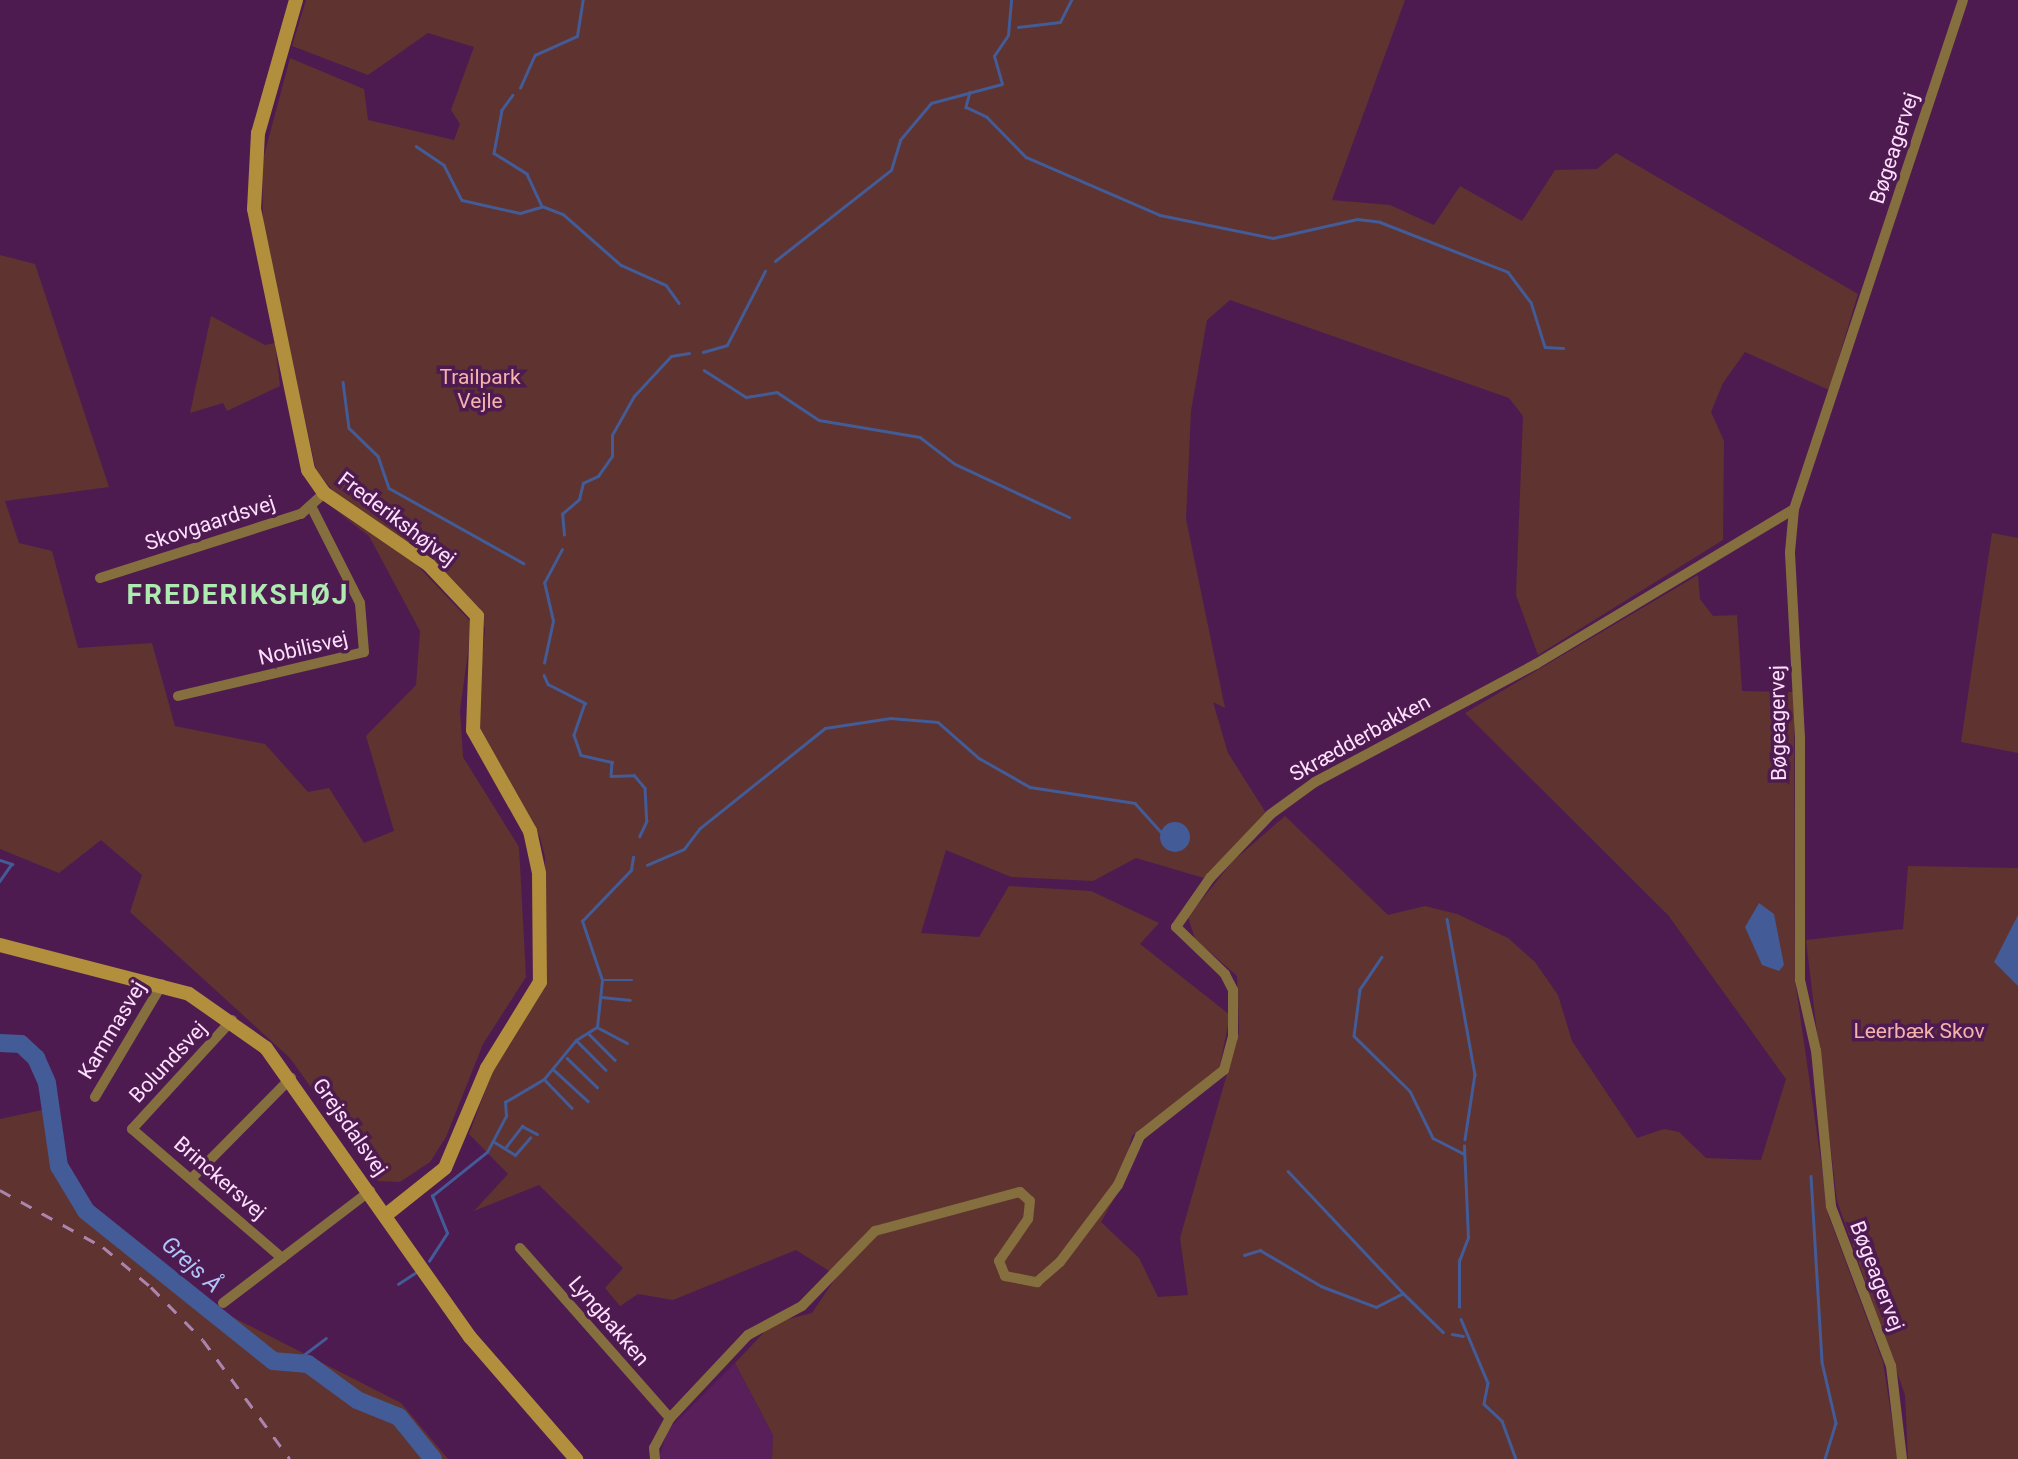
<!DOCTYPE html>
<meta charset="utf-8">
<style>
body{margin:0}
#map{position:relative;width:2018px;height:1459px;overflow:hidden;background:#4e1b50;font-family:Roboto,sans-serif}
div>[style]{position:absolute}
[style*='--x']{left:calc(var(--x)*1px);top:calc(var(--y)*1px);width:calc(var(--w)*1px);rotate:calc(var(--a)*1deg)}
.built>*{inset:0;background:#581f5b}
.green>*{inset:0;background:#5f332f}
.water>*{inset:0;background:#435b96}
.round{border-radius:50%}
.stream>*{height:2.5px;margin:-1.25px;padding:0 1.25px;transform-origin:1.25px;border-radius:1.25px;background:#435b96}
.river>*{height:18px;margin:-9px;padding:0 9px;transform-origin:9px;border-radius:9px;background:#435b96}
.street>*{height:10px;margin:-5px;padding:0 5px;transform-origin:5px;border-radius:5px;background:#856f3e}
.secondary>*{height:14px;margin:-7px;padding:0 7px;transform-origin:7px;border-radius:7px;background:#b28f3c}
.rail>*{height:2.5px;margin-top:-1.25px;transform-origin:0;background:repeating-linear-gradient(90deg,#ac84ad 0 12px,transparent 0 24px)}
span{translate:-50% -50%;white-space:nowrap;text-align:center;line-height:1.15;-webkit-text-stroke:7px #4e1b50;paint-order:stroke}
.street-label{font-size:21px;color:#fedffe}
.park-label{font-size:21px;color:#f5b3ac}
.water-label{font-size:23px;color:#afc6fa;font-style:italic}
.district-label{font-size:28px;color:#aeebb1;font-weight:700;letter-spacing:2px}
</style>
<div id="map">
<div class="built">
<i style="clip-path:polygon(735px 1363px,773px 1435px,772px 1459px,659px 1459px,667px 1431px)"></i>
</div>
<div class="green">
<i style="clip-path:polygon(306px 0,1405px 0,1332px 200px,1390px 205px,1434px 225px,1460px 186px,1522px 221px,1555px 170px,1597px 169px,1616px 153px,1858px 294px,1829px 390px,1745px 352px,1723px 383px,1711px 412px,1724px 441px,1723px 540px,1538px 655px,1516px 595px,1523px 416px,1509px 398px,1230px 300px,1207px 320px,1191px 411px,1186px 519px,1225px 708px,1213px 702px,1228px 753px,1266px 813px,1204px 878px,1136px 858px,1093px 881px,1011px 877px,946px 850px,921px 933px,979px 937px,1009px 886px,1091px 891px,1159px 923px,1140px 944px,1230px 1015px,1219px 1070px,1132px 1136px,1120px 1188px,1101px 1222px,1139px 1258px,1158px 1297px,1188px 1295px,1180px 1238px,1239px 1032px,1237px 976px,1195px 939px,1188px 917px,1232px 862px,1285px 816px,1388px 915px,1425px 906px,1457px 914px,1508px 938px,1535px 962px,1558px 995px,1572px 1041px,1637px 1138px,1664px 1129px,1679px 1132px,1706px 1158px,1761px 1160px,1786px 1079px,1668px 915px,1465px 713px,1698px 575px,1700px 599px,1713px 616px,1737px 615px,1742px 691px,1794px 692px,1795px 980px,1829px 1217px,1883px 1362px,1898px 1459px,772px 1459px,773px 1435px,735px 1363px,773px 1323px,812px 1313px,837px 1276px,796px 1250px,673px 1300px,638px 1294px,620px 1306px,605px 1288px,623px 1268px,539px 1185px,474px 1211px,508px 1174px,469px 1134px,492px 1073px,545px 985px,545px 857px,540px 837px,487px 750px,476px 716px,485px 629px,479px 608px,425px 556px,333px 491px,316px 470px,263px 227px,262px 163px,290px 58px,364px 89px,368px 120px,454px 140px,460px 124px,451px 110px,474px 47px,428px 33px,368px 75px,292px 46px)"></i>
<i style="clip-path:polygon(0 255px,35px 264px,109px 487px,5px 501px,19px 543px,52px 551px,78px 648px,152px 643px,175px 726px,265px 744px,308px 792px,329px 788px,364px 843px,394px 831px,366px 736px,416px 685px,420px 631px,369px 536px,335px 510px,415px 563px,472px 623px,460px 710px,463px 757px,519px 847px,526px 977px,483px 1044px,446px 1137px,430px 1162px,400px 1182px,378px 1181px,290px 1058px,130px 912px,142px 875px,101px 840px,59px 873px,0 849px)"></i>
<i style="clip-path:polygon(211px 316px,265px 345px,275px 343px,280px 386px,227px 411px,223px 403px,190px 413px)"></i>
<i style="clip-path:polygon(1992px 533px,2018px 538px,2018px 753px,1961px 742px)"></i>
<i style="clip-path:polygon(1908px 866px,2018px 868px,2018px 1459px,1908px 1459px,1905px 1395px,1837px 1201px,1806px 940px,1903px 929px)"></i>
<i style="clip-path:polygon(56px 1107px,69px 1179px,81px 1200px,203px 1302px,401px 1403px,448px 1459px,0 1459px,0 1119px)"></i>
</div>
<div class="water">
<i class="round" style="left:1160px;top:822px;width:30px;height:30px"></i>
<i style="clip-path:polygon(1759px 903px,1774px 914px,1784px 965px,1779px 971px,1762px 965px,1745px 927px)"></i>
<i style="clip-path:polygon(2018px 915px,2018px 986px,1994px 962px)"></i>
</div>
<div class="stream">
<i style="--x:1018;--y:27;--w:42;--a:-6.8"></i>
<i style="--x:1060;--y:22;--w:25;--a:-63"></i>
<i style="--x:520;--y:88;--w:36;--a:-66"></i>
<i style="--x:535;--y:55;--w:46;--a:-24.3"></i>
<i style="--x:577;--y:36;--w:36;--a:-81"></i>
<i style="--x:970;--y:92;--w:16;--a:105"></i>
<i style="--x:966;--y:107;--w:23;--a:25"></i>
<i style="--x:987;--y:117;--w:56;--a:45.7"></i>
<i style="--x:1026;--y:157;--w:146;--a:23.4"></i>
<i style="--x:1160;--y:215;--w:115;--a:11.5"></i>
<i style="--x:1273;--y:238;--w:86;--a:-12.7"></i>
<i style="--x:1357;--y:219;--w:23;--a:7"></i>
<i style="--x:1380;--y:222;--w:137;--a:21.3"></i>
<i style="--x:1508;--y:272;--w:38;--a:53"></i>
<i style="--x:1531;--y:302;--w:47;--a:72.7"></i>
<i style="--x:1545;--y:347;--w:18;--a:3"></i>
<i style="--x:513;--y:95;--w:19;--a:126"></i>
<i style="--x:502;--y:110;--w:44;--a:100.5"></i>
<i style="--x:494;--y:153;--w:39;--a:32"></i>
<i style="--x:527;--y:174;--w:35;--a:65"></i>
<i style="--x:542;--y:206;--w:22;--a:21"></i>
<i style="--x:563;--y:214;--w:77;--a:41.3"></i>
<i style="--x:621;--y:265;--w:49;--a:24"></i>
<i style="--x:666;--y:285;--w:22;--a:54"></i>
<i style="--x:416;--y:146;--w:34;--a:34"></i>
<i style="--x:444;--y:165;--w:39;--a:63"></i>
<i style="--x:462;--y:200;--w:59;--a:12.6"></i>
<i style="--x:520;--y:213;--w:22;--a:-16"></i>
<i style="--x:775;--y:261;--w:147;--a:-38.1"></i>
<i style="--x:891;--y:170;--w:31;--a:-73"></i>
<i style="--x:900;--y:140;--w:48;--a:-50"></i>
<i style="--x:931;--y:103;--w:73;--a:-15"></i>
<i style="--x:1002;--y:84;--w:29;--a:-106"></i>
<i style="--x:994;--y:56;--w:25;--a:-56"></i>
<i style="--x:1008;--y:35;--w:35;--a:-85"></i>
<i style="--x:703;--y:352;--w:25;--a:-16"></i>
<i style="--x:727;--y:345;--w:83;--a:-62.8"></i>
<i style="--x:704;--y:370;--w:50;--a:32.7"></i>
<i style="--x:746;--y:397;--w:31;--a:-9"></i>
<i style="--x:777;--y:392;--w:50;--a:33.7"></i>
<i style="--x:819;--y:420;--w:102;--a:9.6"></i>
<i style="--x:920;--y:437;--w:44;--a:37.6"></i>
<i style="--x:955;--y:464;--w:126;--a:24.9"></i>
<i style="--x:343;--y:382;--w:46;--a:82.6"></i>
<i style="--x:349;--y:428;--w:40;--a:44"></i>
<i style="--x:378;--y:456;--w:34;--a:71"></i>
<i style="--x:389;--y:488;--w:154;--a:29.2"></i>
<i style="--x:564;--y:535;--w:21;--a:-95"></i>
<i style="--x:562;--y:514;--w:23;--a:-41"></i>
<i style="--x:579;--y:499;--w:16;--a:-76"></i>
<i style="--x:583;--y:483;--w:17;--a:-25"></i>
<i style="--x:598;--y:476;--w:24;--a:-55"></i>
<i style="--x:612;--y:456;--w:21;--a:-90"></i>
<i style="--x:612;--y:435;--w:45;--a:-60.6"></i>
<i style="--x:634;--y:396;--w:54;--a:-47.2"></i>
<i style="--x:671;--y:356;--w:18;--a:-9"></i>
<i style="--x:544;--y:663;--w:43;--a:-77.9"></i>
<i style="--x:553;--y:621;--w:39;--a:-103"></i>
<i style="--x:544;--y:583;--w:38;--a:-62"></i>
<i style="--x:544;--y:675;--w:10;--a:66"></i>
<i style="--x:548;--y:684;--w:42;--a:27.2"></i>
<i style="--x:585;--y:703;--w:34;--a:109"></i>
<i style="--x:574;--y:735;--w:21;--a:71"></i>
<i style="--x:581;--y:755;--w:32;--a:13"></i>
<i style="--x:612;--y:762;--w:14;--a:94"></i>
<i style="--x:611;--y:776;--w:23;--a:-2"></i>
<i style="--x:634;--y:775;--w:17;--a:50"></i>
<i style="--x:645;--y:788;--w:33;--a:87"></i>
<i style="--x:647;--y:821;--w:17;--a:115"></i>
<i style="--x:0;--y:860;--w:13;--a:18"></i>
<i style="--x:12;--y:864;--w:21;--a:125"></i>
<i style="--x:647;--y:865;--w:40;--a:-23.4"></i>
<i style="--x:684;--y:849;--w:25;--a:-53"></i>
<i style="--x:699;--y:829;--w:161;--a:-38.7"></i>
<i style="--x:825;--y:728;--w:66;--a:-8.7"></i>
<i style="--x:890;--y:718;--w:48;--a:4.8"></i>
<i style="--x:938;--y:722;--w:55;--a:41.3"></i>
<i style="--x:979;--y:758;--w:59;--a:29.6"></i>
<i style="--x:1030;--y:787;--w:106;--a:8.7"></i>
<i style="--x:1135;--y:803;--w:39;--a:48"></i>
<i style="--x:1447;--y:919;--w:158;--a:79.8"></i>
<i style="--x:1475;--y:1074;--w:66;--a:98.7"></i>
<i style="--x:1382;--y:957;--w:40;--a:124"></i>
<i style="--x:1360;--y:990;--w:46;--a:97.4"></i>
<i style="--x:1354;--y:1036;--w:78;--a:44.5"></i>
<i style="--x:1410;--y:1091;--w:52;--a:63.9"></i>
<i style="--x:1433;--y:1138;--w:34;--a:27"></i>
<i style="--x:603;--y:980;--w:29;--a:0"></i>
<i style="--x:602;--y:997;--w:28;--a:6"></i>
<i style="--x:597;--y:1027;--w:34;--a:28"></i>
<i style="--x:588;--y:1033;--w:38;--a:45"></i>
<i style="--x:576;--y:1040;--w:42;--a:45"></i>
<i style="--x:567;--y:1058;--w:42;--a:44"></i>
<i style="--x:554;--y:1070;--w:46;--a:42.4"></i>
<i style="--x:544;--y:1079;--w:40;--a:46"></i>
<i style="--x:493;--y:1141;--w:26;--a:32"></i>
<i style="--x:515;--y:1155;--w:23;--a:-49"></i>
<i style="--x:505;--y:1148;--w:28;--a:-52"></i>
<i style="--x:522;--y:1126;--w:17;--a:28"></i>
<i style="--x:1288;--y:1171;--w:168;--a:46.7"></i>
<i style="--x:1811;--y:1176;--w:186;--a:86.6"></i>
<i style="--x:1822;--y:1362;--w:63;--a:77.1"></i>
<i style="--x:1836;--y:1423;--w:38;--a:107"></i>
<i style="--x:1244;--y:1255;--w:17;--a:-17"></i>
<i style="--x:1260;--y:1250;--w:71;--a:30.5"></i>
<i style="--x:1321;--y:1286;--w:59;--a:20.9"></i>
<i style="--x:1376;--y:1307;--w:30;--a:-27"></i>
<i style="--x:1403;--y:1293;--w:56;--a:44.3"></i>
<i style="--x:429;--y:1261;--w:33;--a:-57"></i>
<i style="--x:447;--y:1233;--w:40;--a:-112"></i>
<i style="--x:432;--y:1196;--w:70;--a:-38.7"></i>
<i style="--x:487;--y:1152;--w:41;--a:-62.2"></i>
<i style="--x:506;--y:1116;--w:14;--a:-94"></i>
<i style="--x:505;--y:1102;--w:45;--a:-30.5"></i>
<i style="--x:544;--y:1079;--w:50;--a:-50.6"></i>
<i style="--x:576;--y:1040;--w:25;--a:-32"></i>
<i style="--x:597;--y:1027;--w:47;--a:-83.9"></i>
<i style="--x:602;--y:980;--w:62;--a:-108.7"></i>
<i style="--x:582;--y:921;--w:71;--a:-46.1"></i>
<i style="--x:631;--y:870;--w:13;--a:-81"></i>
<i style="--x:398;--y:1284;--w:20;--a:-33"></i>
<i style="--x:1459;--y:1307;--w:46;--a:-90"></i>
<i style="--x:1459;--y:1261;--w:25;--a:-69"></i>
<i style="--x:1468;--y:1238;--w:92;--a:-92.5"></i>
<i style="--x:1461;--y:1319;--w:69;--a:67.1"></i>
<i style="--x:1488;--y:1383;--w:21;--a:101"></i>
<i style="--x:1484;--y:1404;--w:25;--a:43"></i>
<i style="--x:1502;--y:1421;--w:40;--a:69.8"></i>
<i style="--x:1452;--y:1334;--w:11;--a:10"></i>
<i style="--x:293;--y:1363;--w:41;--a:-37.1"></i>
</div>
<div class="river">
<i style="--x:0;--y:1043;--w:21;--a:3"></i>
<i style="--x:21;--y:1044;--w:21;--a:43"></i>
<i style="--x:36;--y:1058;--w:27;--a:66"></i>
<i style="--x:47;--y:1083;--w:84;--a:81.8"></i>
<i style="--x:59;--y:1166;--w:52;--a:59"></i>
<i style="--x:86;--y:1211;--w:240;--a:38.7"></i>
<i style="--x:273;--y:1361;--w:35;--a:5"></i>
<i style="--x:308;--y:1364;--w:61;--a:36.3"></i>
<i style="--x:357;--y:1400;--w:45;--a:22"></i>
<i style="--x:399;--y:1417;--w:54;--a:51"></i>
</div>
<div class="street">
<i style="--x:100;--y:578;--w:211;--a:-17.7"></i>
<i style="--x:301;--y:514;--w:31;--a:-42"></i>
<i style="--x:178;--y:696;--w:191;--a:-13.3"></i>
<i style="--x:364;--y:652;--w:49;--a:-94.7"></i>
<i style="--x:360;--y:603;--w:106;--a:-116.8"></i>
<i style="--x:232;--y:1020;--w:148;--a:132.5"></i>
<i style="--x:132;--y:1129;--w:198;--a:40.7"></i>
<i style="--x:95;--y:1097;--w:131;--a:-59.3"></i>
<i style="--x:192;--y:1178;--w:141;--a:-45.3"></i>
<i style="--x:520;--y:1248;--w:227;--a:48.6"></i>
<i style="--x:223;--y:1303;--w:185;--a:-37.3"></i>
<i style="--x:655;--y:1459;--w:11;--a:-95"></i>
<i style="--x:654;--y:1448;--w:34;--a:-62"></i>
<i style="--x:670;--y:1418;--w:114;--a:-46.8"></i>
<i style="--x:748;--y:1335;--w:61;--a:-28.2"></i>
<i style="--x:802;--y:1306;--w:105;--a:-45.8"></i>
<i style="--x:875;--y:1231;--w:150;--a:-15.1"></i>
<i style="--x:1020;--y:1192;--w:13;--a:42"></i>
<i style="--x:1030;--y:1201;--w:18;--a:96"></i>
<i style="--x:1028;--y:1219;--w:51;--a:124.6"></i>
<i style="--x:999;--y:1261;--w:16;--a:68"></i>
<i style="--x:1005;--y:1276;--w:33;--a:11"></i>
<i style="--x:1037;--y:1282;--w:30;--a:-41"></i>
<i style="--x:1060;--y:1262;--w:96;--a:-53"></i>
<i style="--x:1118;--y:1185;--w:54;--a:-65.8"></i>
<i style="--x:1140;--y:1136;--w:107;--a:-38.2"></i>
<i style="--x:1224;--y:1070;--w:34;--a:-75"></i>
<i style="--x:1233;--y:1037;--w:47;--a:-90"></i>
<i style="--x:1233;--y:990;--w:18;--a:-117"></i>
<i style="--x:1225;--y:974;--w:68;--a:-136.2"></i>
<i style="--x:1176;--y:927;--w:60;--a:-55.2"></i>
<i style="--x:1210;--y:878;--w:88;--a:-46.4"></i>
<i style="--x:1271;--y:814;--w:54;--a:-36"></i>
<i style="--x:1315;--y:782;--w:251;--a:-28.1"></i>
<i style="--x:1536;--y:664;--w:301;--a:-31"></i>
<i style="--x:1902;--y:1459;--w:94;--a:-96.7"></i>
<i style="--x:1891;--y:1366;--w:171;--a:-110.6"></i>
<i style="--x:1831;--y:1206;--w:156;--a:-95.5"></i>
<i style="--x:1816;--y:1051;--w:73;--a:-102.7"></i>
<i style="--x:1800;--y:980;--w:242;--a:-90"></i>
<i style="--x:1800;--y:738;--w:186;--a:-93.1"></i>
<i style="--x:1790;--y:552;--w:43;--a:-84.7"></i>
<i style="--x:1794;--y:509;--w:536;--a:-71.63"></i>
</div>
<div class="secondary">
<i style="--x:296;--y:0;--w:138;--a:105.9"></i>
<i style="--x:258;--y:133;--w:76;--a:93"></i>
<i style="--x:254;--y:209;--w:267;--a:78.3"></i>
<i style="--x:308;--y:470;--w:28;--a:55"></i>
<i style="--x:324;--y:493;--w:127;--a:34.4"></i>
<i style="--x:429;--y:565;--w:70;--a:46.7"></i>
<i style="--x:477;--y:616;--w:114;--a:92"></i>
<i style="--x:473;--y:730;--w:116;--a:60.6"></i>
<i style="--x:530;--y:831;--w:43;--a:77.9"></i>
<i style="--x:539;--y:873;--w:109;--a:89.5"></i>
<i style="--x:540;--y:982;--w:101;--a:121.6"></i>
<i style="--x:487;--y:1068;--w:108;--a:112.8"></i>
<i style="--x:445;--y:1168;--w:75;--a:141.5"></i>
<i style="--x:0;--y:945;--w:195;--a:14.5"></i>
<i style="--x:189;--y:994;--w:94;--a:35"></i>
<i style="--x:266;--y:1048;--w:354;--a:54.8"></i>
<i style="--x:470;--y:1337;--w:162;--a:49"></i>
</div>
<div class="rail">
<i style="--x:0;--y:1190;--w:118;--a:29"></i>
<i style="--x:103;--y:1247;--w:62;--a:39.8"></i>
<i style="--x:151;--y:1287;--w:74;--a:45.5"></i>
<i style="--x:203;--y:1340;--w:147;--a:53.8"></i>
</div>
<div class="street-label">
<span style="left:1894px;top:148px;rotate:-72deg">Bøgeagervej</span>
<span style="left:397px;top:519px;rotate:37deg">Frederikshøjvej</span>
<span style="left:210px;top:523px;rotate:-18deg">Skovgaardsvej</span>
<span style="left:303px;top:648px;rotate:-13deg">Nobilisvej</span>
<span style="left:1778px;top:723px;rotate:-91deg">Bøgeagervej</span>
<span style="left:1360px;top:738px;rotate:-29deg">Skrædderbakken</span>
<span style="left:112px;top:1030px;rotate:-59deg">Kammasvej</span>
<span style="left:168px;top:1062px;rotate:-47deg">Bolundsvej</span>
<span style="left:350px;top:1127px;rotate:55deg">Grejsdalsvej</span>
<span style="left:220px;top:1178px;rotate:41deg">Brinckersvej</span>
<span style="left:1877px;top:1276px;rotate:69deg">Bøgeagervej</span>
<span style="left:609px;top:1321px;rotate:49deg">Lyngbakken</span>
</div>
<div class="park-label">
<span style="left:480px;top:389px">Trailpark<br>Vejle</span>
<span style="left:1919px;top:1031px">Leerbæk Skov</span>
</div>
<div class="water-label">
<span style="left:191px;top:1265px;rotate:42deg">Grejs Å</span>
</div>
<div class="district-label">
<span style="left:238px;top:595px">FREDERIKSHØJ</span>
</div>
</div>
